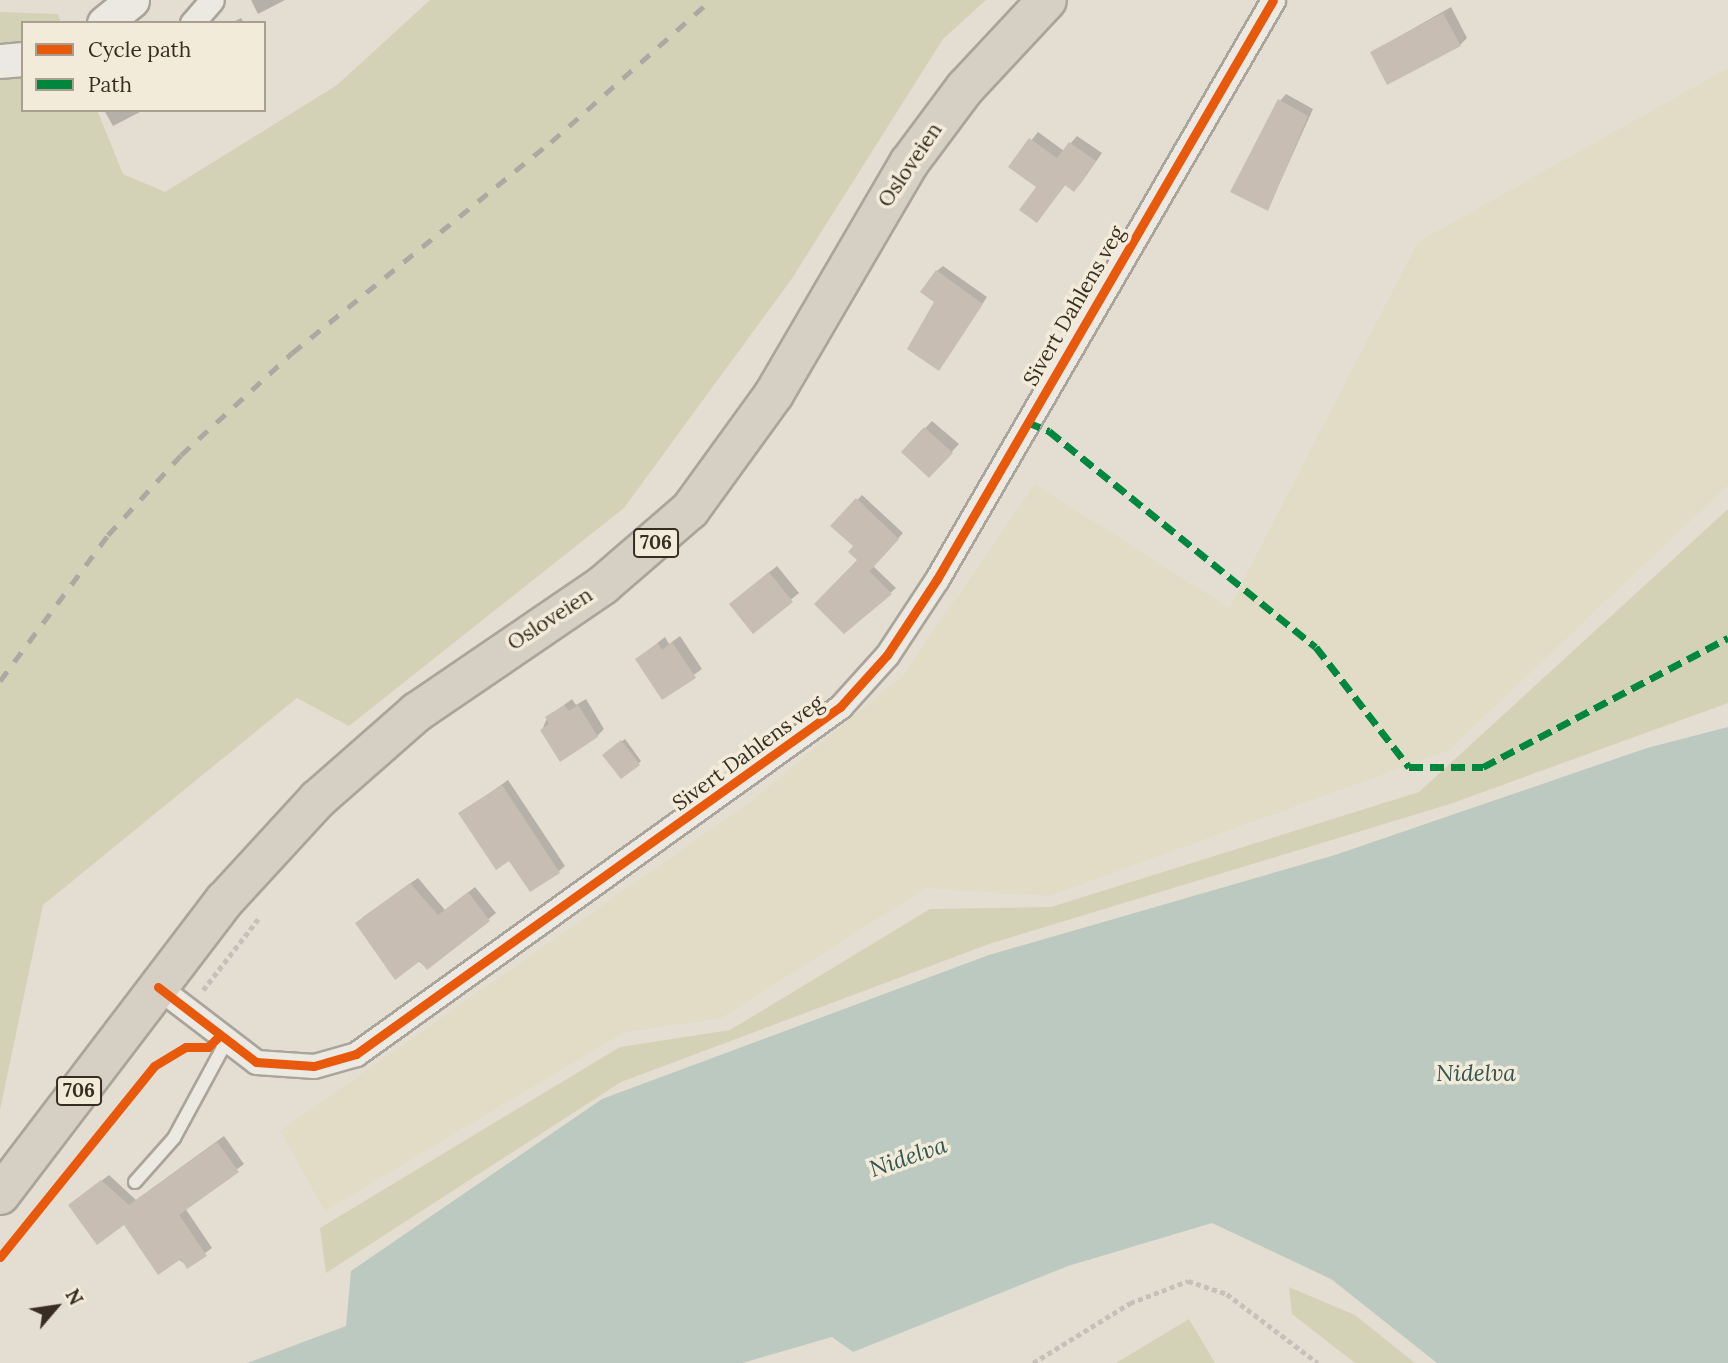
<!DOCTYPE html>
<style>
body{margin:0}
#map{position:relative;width:1728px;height:1363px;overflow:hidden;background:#e4ded2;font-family:Lora,serif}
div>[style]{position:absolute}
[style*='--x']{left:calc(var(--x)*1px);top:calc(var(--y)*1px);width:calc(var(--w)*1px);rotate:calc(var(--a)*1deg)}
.farmland>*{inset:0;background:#e2dbc5}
.green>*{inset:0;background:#d3d2b6}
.water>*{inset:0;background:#bcc9c0}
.shadow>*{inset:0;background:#0003}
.building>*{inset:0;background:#c7bdb3}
.path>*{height:4.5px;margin-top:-2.25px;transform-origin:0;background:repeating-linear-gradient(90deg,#c5c1ba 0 5px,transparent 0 8.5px)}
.roads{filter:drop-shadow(2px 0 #aaa49a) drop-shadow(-2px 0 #aaa49a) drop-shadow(0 2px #aaa49a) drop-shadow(0 -2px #aaa49a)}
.lane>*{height:12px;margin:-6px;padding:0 6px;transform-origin:6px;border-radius:6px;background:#ece9e3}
.street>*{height:23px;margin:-11.5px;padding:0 11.5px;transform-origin:11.5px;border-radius:11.5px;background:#ece9e3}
.secondary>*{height:33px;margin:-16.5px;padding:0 16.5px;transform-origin:16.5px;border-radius:16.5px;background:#ece9e3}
.highway>*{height:38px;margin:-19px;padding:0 19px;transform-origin:19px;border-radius:19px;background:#d6cfc4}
.rail>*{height:5px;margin-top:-2.5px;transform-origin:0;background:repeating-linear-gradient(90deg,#ada8a2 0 12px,transparent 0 24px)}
.quiet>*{height:7px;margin-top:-3.5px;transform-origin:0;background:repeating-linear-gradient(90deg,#00873e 0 14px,transparent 0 21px)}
.cycleway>*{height:9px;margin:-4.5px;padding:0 4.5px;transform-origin:4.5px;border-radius:4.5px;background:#e8590c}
span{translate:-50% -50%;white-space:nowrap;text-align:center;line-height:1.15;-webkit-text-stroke:7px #f3ebda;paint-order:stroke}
.shield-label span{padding:2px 5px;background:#f3ebda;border:2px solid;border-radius:5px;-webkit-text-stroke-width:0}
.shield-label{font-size:19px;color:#392d23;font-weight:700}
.street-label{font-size:21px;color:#392d23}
.water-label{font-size:23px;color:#345753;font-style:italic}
.legend{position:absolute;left:21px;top:21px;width:245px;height:91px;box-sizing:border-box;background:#f3ebda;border:2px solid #a99f91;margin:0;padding:9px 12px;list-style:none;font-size:21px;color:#392d23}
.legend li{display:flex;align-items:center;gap:14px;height:35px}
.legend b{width:35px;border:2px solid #a99f91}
.north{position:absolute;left:21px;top:1272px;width:70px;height:70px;-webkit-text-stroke:5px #f3ebda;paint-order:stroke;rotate:61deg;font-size:19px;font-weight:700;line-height:28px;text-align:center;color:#392d23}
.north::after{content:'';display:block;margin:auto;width:24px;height:32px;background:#392d23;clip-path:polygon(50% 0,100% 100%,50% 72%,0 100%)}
</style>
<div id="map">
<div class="farmland">
<i style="clip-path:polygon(1728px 68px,1728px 485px,1449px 750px,1049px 896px,926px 888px,721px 1018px,624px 1032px,325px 1211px,280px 1131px,750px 802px,903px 675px,1035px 484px,1229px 608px,1418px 242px)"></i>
</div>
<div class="green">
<i style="clip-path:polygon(430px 0,986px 0,943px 39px,791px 280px,624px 508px,349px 726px,297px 698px,43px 905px,0 1110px,0 12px,58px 14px,61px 23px,23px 23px,23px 110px,97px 110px,123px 174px,165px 192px,337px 85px)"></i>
<i style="clip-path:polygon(1728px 509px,1728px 703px,1450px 804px,989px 944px,621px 1082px,326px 1273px,320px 1228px,620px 1047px,730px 1030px,930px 909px,1051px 907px,1419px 792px)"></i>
<i style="clip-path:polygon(1289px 1287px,1355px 1315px,1415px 1363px,1355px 1363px,1292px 1314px)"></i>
<i style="clip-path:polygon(1189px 1319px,1215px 1363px,1116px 1363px)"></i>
</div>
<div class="water">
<i style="clip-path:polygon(1728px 727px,1728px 1363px,1437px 1363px,1331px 1279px,1212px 1223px,1068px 1266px,853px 1352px,832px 1337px,742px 1363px,247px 1363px,346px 1326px,351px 1271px,602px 1099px,989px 955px,1335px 855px,1647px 748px)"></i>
</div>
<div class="shadow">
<i style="clip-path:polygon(251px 0,285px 0,258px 14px)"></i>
<i style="clip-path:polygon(1451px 7px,1467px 38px,1460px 45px,1372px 52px)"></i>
<i style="clip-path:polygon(241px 18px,244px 23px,231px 23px)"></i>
<i style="clip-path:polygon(1286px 94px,1313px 109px,1268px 209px,1280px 101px)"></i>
<i style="clip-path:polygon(104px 110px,144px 110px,113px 126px)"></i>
<i style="clip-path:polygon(1038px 132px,1064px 151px,1077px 136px,1102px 153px,1081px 183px,1074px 190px,1066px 184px,1037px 221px,1039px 186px,1011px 166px)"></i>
<i style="clip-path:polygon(943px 266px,987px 297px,939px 369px,937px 271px)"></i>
<i style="clip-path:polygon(932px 421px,959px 444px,936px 469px,903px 452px)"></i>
<i style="clip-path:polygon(862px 495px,903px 533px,873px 566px,896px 588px,844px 632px,859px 560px,855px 546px,833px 526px)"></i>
<i style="clip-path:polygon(777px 566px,799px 593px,753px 631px,739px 597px)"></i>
<i style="clip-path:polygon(680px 636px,702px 669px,662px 698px,637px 659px,665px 637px,669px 644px)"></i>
<i style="clip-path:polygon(572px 699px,576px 705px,586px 699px,604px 729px,597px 736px,542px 730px,547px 718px)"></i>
<i style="clip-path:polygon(625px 739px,641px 761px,638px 764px,607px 752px)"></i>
<i style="clip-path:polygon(508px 780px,565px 866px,558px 872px,510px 858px,460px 814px)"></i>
<i style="clip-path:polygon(418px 878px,445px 910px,475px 887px,496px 913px,427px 968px,363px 917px)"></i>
<i style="clip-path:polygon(224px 1136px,244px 1164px,185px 1208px,212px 1248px,188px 1266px,125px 1223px,70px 1205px,109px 1175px,136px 1200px)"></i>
</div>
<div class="building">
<i style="clip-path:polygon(1443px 13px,1461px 46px,1387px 85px,1370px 52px)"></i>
<i style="clip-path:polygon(1278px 99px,1308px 116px,1268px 211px,1230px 192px)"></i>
<i style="clip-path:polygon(1029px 138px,1057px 158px,1069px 142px,1096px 161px,1074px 192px,1065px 185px,1037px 223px,1019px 210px,1036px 187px,1008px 167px)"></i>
<i style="clip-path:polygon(936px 270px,983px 304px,939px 371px,907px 349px,934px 302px,920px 292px)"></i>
<i style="clip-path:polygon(924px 427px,953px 453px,929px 478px,901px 452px)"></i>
<i style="clip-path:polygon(856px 498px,899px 539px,869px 572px,865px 567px,892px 594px,844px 634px,814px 604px,857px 560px,848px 552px,853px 546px,830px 526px)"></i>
<i style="clip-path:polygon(769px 572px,793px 602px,753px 634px,729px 604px)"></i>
<i style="clip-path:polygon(672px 642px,696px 678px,662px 700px,635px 659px,658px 643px,662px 650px)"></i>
<i style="clip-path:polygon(564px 705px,569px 711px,578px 705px,598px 737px,560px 762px,540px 730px,549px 724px,545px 717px)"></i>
<i style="clip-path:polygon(621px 740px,640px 765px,621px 779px,602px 755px)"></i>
<i style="clip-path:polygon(502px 785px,560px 873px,530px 892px,509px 861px,496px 870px,458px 813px)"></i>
<i style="clip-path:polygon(410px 883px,438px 915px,468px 892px,490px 921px,427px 970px,420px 961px,395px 980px,355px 923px)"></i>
<i style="clip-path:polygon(217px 1142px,239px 1172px,179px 1215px,207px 1256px,187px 1269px,181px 1259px,158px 1275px,124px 1225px,97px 1245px,68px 1205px,101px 1180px,129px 1205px)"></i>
</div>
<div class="path">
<i style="--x:203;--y:990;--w:90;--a:-52.2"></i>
<i style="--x:1033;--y:1363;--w:114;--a:-31.7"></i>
<i style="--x:1130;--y:1303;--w:62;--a:-20.8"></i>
<i style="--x:1188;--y:1281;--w:41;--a:18.4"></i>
<i style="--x:1227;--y:1294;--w:114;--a:37.2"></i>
</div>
<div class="roads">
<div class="lane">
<i style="--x:135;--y:1182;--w:59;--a:-48.4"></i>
<i style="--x:174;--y:1138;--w:107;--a:-61.5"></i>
</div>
<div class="street">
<i style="--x:192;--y:23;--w:30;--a:-49"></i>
<i style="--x:158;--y:987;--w:123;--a:37.4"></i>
<i style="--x:256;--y:1062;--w:58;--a:3.9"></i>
<i style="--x:314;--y:1066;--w:44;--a:-15.9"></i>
<i style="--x:356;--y:1054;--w:596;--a:-35.64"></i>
<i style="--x:840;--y:707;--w:70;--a:-47.9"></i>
<i style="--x:887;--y:655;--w:91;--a:-56.7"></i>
<i style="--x:937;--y:579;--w:669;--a:-59.87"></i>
</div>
<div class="secondary">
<i style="--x:104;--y:23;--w:36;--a:-39"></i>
<i style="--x:0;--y:61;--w:23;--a:-5"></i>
</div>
<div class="highway">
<i style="--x:0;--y:1195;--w:371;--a:-52.7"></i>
<i style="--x:225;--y:900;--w:137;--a:-47.4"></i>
<i style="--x:318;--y:799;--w:132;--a:-41.3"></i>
<i style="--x:417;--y:712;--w:225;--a:-34.3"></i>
<i style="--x:603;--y:585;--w:115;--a:-40.8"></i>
<i style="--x:690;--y:510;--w:143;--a:-54.1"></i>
<i style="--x:774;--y:394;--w:268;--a:-59.7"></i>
<i style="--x:909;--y:163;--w:94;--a:-53.3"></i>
<i style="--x:965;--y:88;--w:120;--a:-47"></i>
</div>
</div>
<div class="rail">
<i style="--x:0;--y:681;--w:182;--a:-53.5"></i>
<i style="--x:108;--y:535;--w:108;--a:-47.6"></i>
<i style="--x:181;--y:455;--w:151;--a:-42.6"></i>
<i style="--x:292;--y:353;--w:334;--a:-39.2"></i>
<i style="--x:551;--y:142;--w:214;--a:-41.6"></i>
</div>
<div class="quiet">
<i style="--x:1027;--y:422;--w:24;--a:22"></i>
<i style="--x:1049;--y:431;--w:343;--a:39"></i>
<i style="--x:1316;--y:647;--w:152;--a:52.2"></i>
<i style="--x:1409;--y:767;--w:74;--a:0"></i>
<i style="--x:1483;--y:767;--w:277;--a:-27.8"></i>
</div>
<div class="cycleway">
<i style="--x:158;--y:987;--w:123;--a:37.4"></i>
<i style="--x:256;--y:1062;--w:58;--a:3.9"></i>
<i style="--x:314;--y:1066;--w:44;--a:-15.9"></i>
<i style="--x:356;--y:1054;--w:596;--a:-35.64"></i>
<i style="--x:840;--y:707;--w:70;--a:-47.9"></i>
<i style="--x:887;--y:655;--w:91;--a:-56.7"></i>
<i style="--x:937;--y:579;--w:669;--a:-59.87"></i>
<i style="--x:0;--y:1257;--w:245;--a:-51.1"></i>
<i style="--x:154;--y:1066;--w:37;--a:-31"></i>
<i style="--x:186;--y:1047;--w:22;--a:0"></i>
<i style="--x:208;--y:1047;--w:13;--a:-45"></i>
</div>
<div class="shield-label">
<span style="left:656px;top:543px">706</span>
<span style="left:79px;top:1091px">706</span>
</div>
<div class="street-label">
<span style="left:910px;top:165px;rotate:-56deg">Osloveien</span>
<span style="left:1074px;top:306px;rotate:-60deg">Sivert Dahlens veg</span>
<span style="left:550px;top:619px;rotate:-33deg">Osloveien</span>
<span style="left:748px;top:753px;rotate:-36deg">Sivert Dahlens veg</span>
</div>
<div class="water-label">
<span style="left:1476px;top:1073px">Nidelva</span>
<span style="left:908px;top:1157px;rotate:-19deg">Nidelva</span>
</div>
<ul class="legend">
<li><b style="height:9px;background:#e8590c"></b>Cycle path</li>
<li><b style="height:9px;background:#00873e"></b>Path</li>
</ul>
<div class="north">N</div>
</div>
